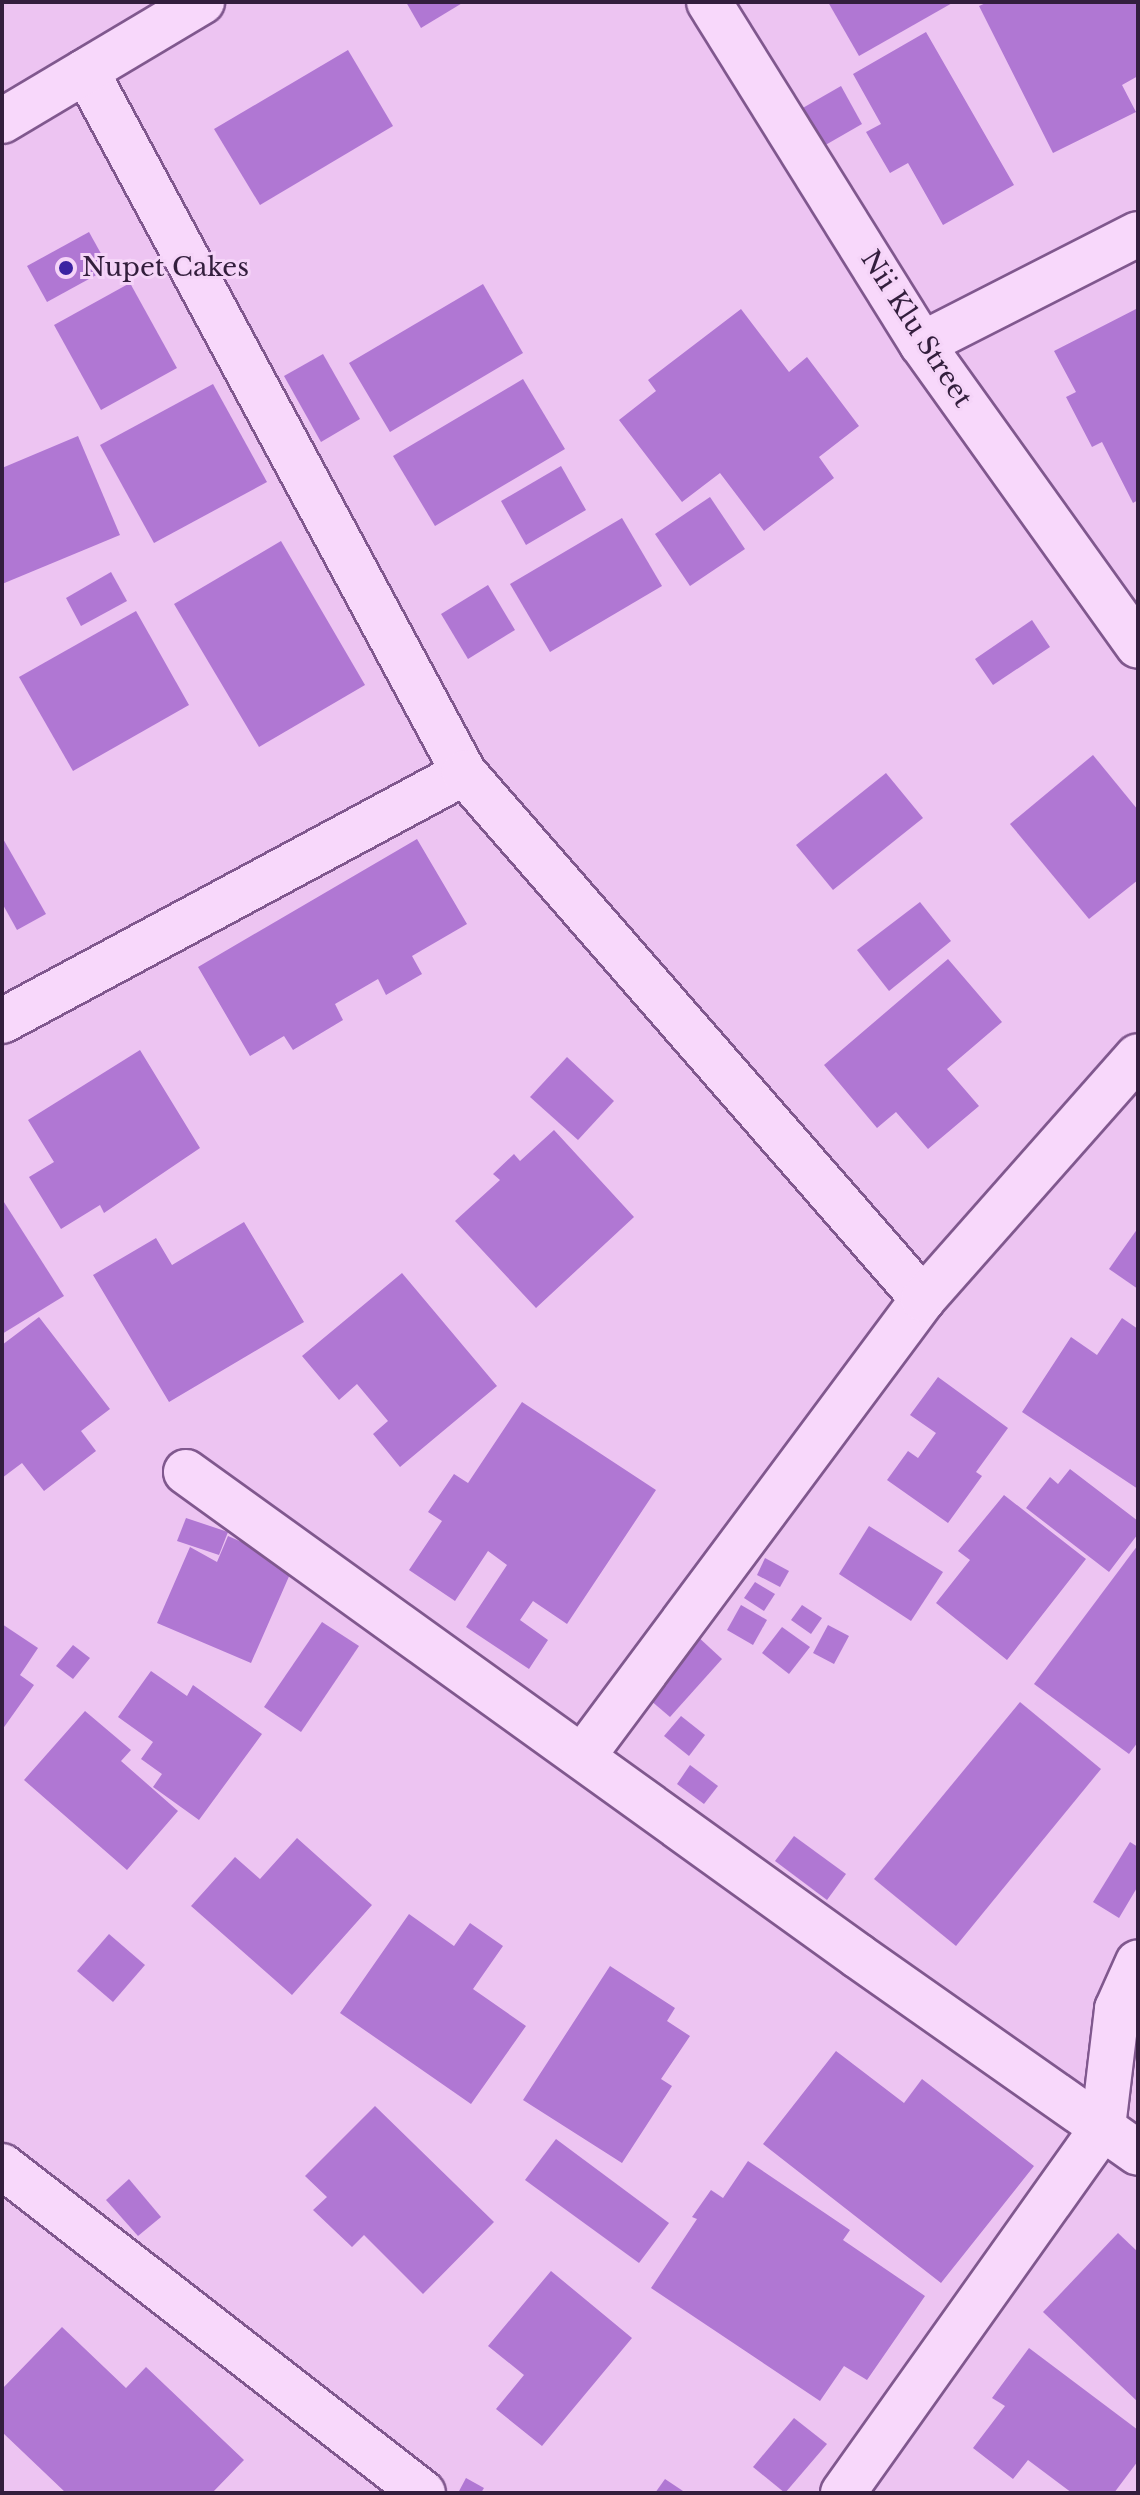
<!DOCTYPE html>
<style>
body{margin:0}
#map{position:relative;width:1140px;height:2495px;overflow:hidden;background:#edc4f2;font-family:"Libre Baskerville",serif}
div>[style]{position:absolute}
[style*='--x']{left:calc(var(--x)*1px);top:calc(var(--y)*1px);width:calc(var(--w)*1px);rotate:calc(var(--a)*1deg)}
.building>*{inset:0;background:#b077d3}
.roads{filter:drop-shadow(2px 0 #80588e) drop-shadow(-2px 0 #80588e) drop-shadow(0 2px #80588e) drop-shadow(0 -2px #80588e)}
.minor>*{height:44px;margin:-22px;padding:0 22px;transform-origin:22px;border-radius:22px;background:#f8d8fb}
.dots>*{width:22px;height:22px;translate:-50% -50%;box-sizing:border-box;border:4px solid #f5d4f8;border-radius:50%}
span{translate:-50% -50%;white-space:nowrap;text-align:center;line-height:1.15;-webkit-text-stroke:6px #f5d4f8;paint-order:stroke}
.poi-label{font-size:26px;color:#331e3d}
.left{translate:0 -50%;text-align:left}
.street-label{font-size:26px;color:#331e3d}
.frame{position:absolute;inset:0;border:4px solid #331e3d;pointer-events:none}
</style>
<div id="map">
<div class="building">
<i style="clip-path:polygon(406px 2px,464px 2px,421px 28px)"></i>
<i style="clip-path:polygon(828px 2px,954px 2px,859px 56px)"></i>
<i style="clip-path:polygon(988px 2px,1138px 2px,1138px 76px,1122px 85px,1136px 112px,1053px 153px,979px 6px)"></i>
<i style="clip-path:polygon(926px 32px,1014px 185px,943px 225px,908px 163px,890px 173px,866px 132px,881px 124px,853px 74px)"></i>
<i style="clip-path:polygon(348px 50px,393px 126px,260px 205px,214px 129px)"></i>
<i style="clip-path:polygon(841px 86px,862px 124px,815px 151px,794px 113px)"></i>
<i style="clip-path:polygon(89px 232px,109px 268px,47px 302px,27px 266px)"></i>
<i style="clip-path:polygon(130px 283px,177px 368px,101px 410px,54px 325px)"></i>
<i style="clip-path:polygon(483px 284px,523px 353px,390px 432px,349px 363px)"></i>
<i style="clip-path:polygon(1138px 308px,1138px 500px,1133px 503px,1102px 442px,1092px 447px,1066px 397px,1076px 392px,1054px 351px)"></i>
<i style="clip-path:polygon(741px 309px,789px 372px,807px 357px,859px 426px,819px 457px,834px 478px,764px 531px,720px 473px,682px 502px,619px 420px,656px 391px,648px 380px)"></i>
<i style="clip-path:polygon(323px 354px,360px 419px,321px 442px,284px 376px)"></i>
<i style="clip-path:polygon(523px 379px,565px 449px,435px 526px,393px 456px)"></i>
<i style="clip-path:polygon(213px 384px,267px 482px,154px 543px,100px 445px)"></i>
<i style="clip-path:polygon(78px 436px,120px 535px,2px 584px,2px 468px)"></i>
<i style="clip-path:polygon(561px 466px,586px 510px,526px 545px,501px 501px)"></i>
<i style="clip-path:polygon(710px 497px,745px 549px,690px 586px,655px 534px)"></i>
<i style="clip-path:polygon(622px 518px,662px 586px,550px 652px,510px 584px)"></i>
<i style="clip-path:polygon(281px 541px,365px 685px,259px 747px,174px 604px)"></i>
<i style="clip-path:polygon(111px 572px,127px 601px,81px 626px,66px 598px)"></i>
<i style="clip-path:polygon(488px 585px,515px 630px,468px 659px,441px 614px)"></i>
<i style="clip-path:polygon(136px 611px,189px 705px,73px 771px,19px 677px)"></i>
<i style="clip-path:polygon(1032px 620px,1050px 647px,993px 685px,975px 659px)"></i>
<i style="clip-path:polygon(1093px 755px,1138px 810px,1138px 880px,1089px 919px,1010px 824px)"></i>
<i style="clip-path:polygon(886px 773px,923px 818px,833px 890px,796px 845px)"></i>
<i style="clip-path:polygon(2px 837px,46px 914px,17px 930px,2px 903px)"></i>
<i style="clip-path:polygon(417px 839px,467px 924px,412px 956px,422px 974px,386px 995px,378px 979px,335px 1004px,343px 1020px,293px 1050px,284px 1036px,250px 1056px,198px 967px)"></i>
<i style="clip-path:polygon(920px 902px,951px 941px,889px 991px,857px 950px)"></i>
<i style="clip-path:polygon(948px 959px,1002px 1022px,947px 1069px,979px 1106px,928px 1149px,896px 1112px,877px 1128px,824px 1065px)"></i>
<i style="clip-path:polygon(140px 1050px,200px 1148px,104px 1213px,100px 1205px,61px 1229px,29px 1177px,54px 1162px,28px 1120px)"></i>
<i style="clip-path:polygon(567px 1057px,614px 1101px,578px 1140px,530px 1097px)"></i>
<i style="clip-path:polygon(554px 1130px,634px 1217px,536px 1308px,455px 1221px,500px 1180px,493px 1174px,514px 1154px,520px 1161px)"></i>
<i style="clip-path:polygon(2px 1199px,64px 1296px,2px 1334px)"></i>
<i style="clip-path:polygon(244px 1222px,304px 1322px,169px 1402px,93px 1275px,156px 1238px,172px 1265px)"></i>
<i style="clip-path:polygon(1138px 1228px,1138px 1289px,1109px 1269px)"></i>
<i style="clip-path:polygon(402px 1273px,497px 1386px,400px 1467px,373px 1434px,388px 1421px,357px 1384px,339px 1400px,302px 1356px)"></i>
<i style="clip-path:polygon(39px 1317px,110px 1409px,81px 1431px,96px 1451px,44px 1491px,22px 1463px,2px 1478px,2px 1345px)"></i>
<i style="clip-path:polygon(1122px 1318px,1138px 1329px,1138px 1489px,1022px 1412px,1071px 1337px,1097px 1355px)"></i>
<i style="clip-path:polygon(938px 1377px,1008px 1428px,976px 1472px,982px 1476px,948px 1523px,887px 1480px,908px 1451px,918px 1458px,936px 1433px,910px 1415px)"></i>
<i style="clip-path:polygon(522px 1402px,656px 1490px,567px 1624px,533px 1601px,520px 1620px,548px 1640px,529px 1669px,466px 1627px,507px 1565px,488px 1551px,455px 1601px,409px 1570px,442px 1521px,428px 1512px,454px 1474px,468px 1483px)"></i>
<i style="clip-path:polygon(1070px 1469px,1138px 1521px,1138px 1534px,1109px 1572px,1026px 1508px,1050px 1477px,1058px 1484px)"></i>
<i style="clip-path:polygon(1004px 1495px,1086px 1559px,1007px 1660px,936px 1603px,970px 1560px,958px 1551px)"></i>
<i style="clip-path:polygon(186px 1518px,228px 1532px,219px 1555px,177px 1541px)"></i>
<i style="clip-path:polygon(869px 1526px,943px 1572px,911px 1621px,839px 1574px)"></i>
<i style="clip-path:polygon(228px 1536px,294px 1565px,251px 1663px,157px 1623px,190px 1547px,217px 1562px)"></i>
<i style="clip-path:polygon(1138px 1545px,1138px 1742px,1129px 1754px,1034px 1684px)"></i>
<i style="clip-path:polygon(765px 1558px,789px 1571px,780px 1587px,757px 1575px)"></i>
<i style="clip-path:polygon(755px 1582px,775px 1594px,764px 1611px,744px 1598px)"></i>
<i style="clip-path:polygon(741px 1605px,767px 1620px,753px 1645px,727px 1630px)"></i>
<i style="clip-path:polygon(802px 1605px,822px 1618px,811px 1634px,791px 1620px)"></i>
<i style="clip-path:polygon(322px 1622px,359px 1646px,301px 1732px,264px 1707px)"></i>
<i style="clip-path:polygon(2px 1624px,38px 1648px,20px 1675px,34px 1685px,2px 1730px)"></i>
<i style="clip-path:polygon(828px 1625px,849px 1636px,834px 1664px,813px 1653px)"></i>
<i style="clip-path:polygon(782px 1627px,810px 1647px,789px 1674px,762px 1653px)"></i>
<i style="clip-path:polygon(696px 1635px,722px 1659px,670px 1717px,643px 1694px)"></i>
<i style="clip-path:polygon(73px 1645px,90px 1658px,73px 1679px,56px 1666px)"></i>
<i style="clip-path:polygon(151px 1671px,187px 1696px,193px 1685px,262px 1734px,199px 1820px,153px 1787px,162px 1774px,141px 1759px,153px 1742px,118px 1717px)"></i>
<i style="clip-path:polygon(1020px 1702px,1101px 1769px,956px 1946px,874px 1879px)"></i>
<i style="clip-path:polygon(85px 1711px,131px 1750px,121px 1761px,178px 1811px,127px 1870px,24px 1780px)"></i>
<i style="clip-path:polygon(681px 1716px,705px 1735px,689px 1756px,664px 1736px)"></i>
<i style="clip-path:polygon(690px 1765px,718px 1786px,704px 1804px,677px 1784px)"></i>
<i style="clip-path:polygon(794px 1836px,846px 1874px,827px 1900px,775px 1861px)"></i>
<i style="clip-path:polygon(297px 1838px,372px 1905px,292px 1995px,191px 1906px,235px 1857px,260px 1879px)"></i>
<i style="clip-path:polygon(1130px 1842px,1138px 1847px,1138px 1886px,1119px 1918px,1093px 1902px)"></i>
<i style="clip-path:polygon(409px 1914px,454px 1946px,470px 1923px,503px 1946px,473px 1989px,526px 2026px,471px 2104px,340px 2013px)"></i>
<i style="clip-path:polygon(109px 1934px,145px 1965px,113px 2002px,77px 1971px)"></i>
<i style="clip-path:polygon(610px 1966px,675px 2008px,667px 2021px,690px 2036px,661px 2079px,672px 2086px,622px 2163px,523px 2100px)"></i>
<i style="clip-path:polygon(836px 2051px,904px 2103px,922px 2079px,1034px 2166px,941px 2283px,763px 2144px)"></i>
<i style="clip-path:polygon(375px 2106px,494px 2222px,423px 2294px,364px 2235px,352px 2247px,313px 2210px,327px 2197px,305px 2176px)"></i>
<i style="clip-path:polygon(556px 2139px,669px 2223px,639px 2263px,525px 2180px)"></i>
<i style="clip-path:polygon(748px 2161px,850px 2230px,843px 2240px,925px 2296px,867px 2380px,844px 2366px,820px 2401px,651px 2288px,697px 2219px,692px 2217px,711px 2190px,723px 2198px)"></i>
<i style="clip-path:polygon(129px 2179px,161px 2217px,138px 2236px,106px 2200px)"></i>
<i style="clip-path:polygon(1118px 2233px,1138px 2252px,1138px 2402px,1043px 2312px)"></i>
<i style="clip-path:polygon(551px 2271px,632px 2338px,542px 2446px,496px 2409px,524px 2375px,488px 2346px)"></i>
<i style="clip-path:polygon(62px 2327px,126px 2388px,146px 2367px,244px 2460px,212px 2493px,66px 2493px,2px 2432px,2px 2389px)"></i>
<i style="clip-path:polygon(1029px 2348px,1138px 2430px,1138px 2461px,1114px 2493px,1072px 2493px,1028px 2460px,1013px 2479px,973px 2448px,1005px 2406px,992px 2398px)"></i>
<i style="clip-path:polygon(794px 2418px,827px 2444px,785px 2493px,753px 2467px)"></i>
<i style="clip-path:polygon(466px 2478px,484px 2488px,481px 2493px,458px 2493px)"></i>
<i style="clip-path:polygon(665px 2479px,686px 2493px,655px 2493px)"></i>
</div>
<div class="roads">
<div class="minor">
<i style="--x:709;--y:2;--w:403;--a:58.1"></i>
<i style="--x:922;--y:344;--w:371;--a:54.4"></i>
<i style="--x:86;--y:71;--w:797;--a:61.7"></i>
<i style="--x:2;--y:121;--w:233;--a:-30.8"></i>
<i style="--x:922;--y:344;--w:242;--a:-27"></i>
<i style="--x:2;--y:1021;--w:524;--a:-28.23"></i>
<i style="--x:464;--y:773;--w:698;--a:48.89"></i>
<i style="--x:186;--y:1472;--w:828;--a:35.76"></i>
<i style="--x:858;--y:1956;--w:342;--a:35.1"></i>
<i style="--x:583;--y:1756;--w:570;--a:-53.35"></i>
<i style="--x:923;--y:1299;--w:324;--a:-48.5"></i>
<i style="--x:2;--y:2166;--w:533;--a:37.84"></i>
<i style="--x:843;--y:2493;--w:449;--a:-54.6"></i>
<i style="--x:1103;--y:2127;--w:119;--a:-83.2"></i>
<i style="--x:1117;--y:2009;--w:51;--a:-65.9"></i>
</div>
</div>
<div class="dots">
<i style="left:66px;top:268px;background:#3c23a2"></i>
</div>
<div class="poi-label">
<span class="left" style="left:82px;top:268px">Nupet Cakes</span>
</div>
<div class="street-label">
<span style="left:916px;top:329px;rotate:57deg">Nii Klu Street</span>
</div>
<div class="frame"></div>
</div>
